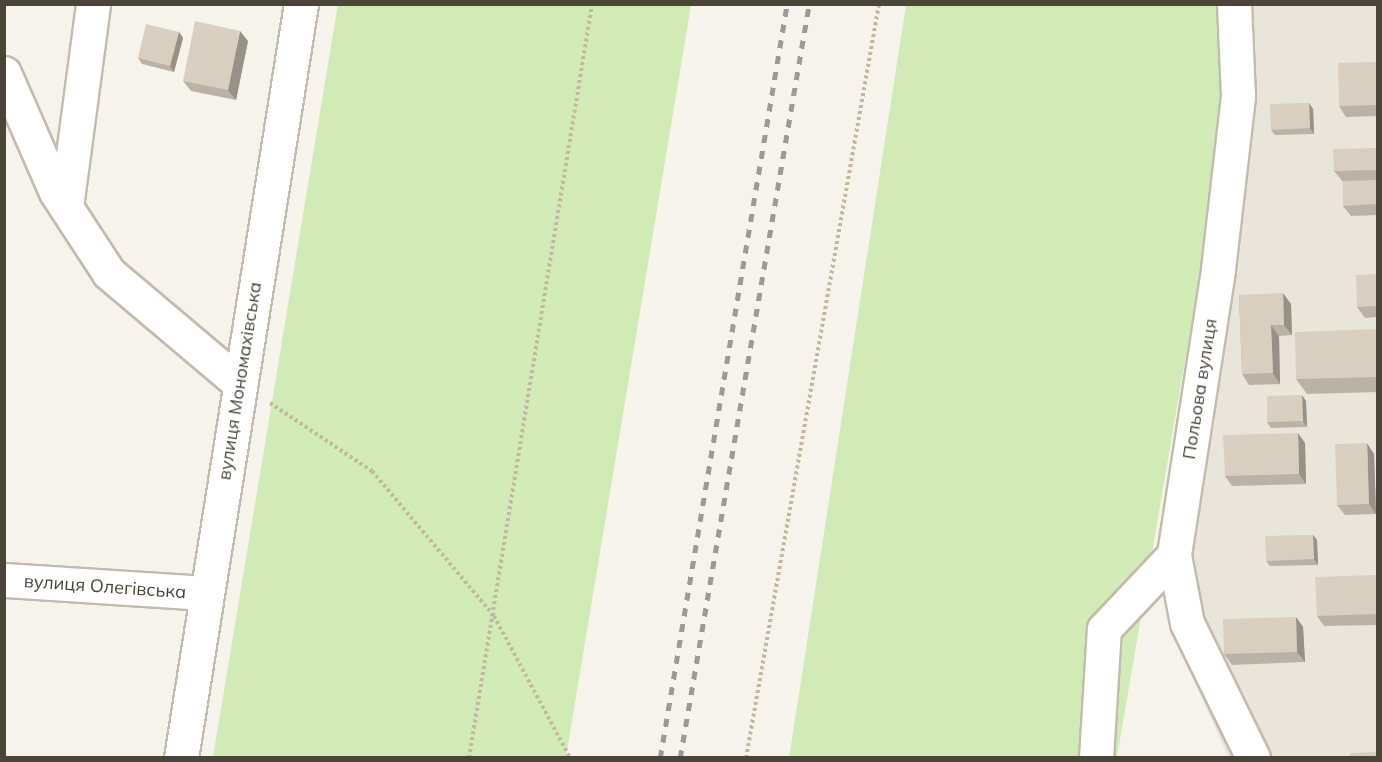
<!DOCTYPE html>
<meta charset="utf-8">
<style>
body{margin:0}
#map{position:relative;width:1382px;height:762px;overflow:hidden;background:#f6f3ec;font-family:Mulish,sans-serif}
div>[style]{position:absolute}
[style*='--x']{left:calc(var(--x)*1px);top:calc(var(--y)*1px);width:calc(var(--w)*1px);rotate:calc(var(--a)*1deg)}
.residential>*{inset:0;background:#eae5da}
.green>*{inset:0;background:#d2eab5}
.path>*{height:4px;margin-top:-2px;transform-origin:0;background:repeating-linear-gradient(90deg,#c4b79f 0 3px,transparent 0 6px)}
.roads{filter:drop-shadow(2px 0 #c2bbae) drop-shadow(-2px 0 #c2bbae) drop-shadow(0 2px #c2bbae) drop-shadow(0 -2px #c2bbae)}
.minor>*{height:33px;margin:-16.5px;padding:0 16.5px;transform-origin:16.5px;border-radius:16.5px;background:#fff}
.rail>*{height:4.5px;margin-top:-2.25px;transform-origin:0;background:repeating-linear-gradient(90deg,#9a9a9a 0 8px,transparent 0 16px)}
.wall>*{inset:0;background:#bab2a6}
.shaded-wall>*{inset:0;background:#979187}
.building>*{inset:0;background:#d8cfc1}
span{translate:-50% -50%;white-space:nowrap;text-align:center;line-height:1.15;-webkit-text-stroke:5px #fff;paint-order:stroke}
.street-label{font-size:18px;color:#4b4439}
.frame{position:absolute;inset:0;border:6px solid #4b4439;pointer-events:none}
</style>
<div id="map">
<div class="residential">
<i style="clip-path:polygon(1227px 5px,1377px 5px,1377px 757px,1228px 757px,1171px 628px,1166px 554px,1231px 96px)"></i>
</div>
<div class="green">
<i style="clip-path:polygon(338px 4px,691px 5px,566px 757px,213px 757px)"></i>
<i style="clip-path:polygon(906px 5px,1217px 5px,1223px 138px,1117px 757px,789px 758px)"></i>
</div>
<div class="path">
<i style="--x:270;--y:403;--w:123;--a:33.7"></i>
<i style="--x:372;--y:471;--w:189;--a:49.9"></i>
<i style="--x:494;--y:616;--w:161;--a:61.8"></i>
<i style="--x:469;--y:758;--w:764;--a:-80.73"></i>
<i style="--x:746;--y:758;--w:766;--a:-80"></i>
</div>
<div class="roads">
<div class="minor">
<i style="--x:1234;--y:4;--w:92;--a:87.5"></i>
<i style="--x:1238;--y:96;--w:175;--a:96.6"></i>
<i style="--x:1218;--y:270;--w:288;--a:98.8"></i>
<i style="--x:1174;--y:555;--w:69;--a:79.2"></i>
<i style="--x:1187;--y:623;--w:150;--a:63.9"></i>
<i style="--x:4;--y:73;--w:130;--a:66.4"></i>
<i style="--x:56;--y:192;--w:97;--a:56.8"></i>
<i style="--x:109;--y:273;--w:170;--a:40.2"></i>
<i style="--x:66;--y:207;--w:205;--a:-82.4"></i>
<i style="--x:4;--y:580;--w:201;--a:3.7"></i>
<i style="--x:181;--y:758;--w:763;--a:-80.96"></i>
<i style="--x:1096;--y:758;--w:129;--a:-86.5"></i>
<i style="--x:1104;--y:629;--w:102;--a:-46.6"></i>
</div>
</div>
<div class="rail">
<i style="--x:660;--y:758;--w:765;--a:-80.44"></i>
<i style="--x:680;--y:758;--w:765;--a:-80.29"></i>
</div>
<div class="wall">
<i style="clip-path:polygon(179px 32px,183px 38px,174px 72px,142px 64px,138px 58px)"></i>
<i style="clip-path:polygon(248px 41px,236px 100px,191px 91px,183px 81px)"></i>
<i style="clip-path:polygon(1377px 62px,1377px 116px,1346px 117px,1339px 106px)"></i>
<i style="clip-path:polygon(1313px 109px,1314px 134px,1275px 135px,1271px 130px)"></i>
<i style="clip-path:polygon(1377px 148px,1377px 215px,1351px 216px,1343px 206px,1343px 182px,1334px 171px)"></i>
<i style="clip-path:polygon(1377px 274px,1377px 317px,1365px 318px,1357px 307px)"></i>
<i style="clip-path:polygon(1239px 295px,1291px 304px,1292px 335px,1279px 336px,1280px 384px,1249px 385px,1242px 374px)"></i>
<i style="clip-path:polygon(1377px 329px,1377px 392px,1307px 394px,1296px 379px)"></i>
<i style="clip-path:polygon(1306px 401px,1307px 427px,1271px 428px,1267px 422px)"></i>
<i style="clip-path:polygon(1305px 443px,1306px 484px,1232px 486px,1225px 476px)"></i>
<i style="clip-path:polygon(1374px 454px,1376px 514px,1345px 515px,1337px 505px)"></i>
<i style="clip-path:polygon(1313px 535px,1317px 540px,1318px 565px,1270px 566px,1266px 561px)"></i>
<i style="clip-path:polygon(1377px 575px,1377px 625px,1324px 626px,1317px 616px)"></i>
<i style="clip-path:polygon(1296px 617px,1303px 627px,1305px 662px,1232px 665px,1224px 654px)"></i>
</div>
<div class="shaded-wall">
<i style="clip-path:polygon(240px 31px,248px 41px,236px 100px,228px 90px)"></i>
<i style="clip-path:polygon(179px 32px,183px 38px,174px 72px,170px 66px)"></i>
<i style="clip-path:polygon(1309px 103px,1313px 109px,1314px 134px,1310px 128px)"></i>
<i style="clip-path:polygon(1283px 293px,1291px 304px,1292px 335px,1284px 325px)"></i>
<i style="clip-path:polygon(1271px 325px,1279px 336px,1280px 384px,1273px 373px)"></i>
<i style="clip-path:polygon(1302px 395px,1306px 401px,1307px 427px,1303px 421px)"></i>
<i style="clip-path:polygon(1298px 433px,1305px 443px,1306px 484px,1299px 474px)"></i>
<i style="clip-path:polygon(1367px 443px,1374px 454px,1376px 514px,1369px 504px)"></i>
<i style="clip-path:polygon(1313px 535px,1317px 540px,1318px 565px,1314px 559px)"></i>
<i style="clip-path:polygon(1296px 617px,1303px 627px,1305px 662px,1297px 652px)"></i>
</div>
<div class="building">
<i style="clip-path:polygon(195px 21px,240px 31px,228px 90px,183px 81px)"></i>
<i style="clip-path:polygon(146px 24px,179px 32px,170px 66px,138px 58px)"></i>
<i style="clip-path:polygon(1377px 62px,1377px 105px,1339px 106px,1338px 63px)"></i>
<i style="clip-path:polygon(1309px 103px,1310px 128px,1271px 130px,1270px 104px)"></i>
<i style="clip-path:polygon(1377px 148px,1377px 170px,1334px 171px,1333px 149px)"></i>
<i style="clip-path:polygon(1377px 180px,1377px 204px,1343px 206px,1343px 181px)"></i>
<i style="clip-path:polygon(1377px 274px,1377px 306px,1357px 307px,1356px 275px)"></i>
<i style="clip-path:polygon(1283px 293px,1284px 325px,1271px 325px,1273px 373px,1242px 374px,1239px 295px)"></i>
<i style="clip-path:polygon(1377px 329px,1377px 377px,1296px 379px,1295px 332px)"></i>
<i style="clip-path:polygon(1302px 395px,1303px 421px,1267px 422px,1267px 396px)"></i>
<i style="clip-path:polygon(1298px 433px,1299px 474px,1225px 476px,1223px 435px)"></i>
<i style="clip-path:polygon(1367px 443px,1369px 504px,1337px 505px,1335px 444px)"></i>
<i style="clip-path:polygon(1313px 535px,1314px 559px,1266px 561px,1265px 536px)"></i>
<i style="clip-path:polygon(1377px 575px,1377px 614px,1317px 616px,1315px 577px)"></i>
<i style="clip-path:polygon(1296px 617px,1297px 652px,1224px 654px,1223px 619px)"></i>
<i style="clip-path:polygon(1377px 752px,1377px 758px,1350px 758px,1350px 753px)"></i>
</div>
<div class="street-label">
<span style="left:240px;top:381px;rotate:-81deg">вулиця Мономахівська</span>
<span style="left:1200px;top:389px;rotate:-81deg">Польова вулиця</span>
<span style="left:105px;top:587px;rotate:4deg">вулиця Олегівська</span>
</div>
<div class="frame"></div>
</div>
